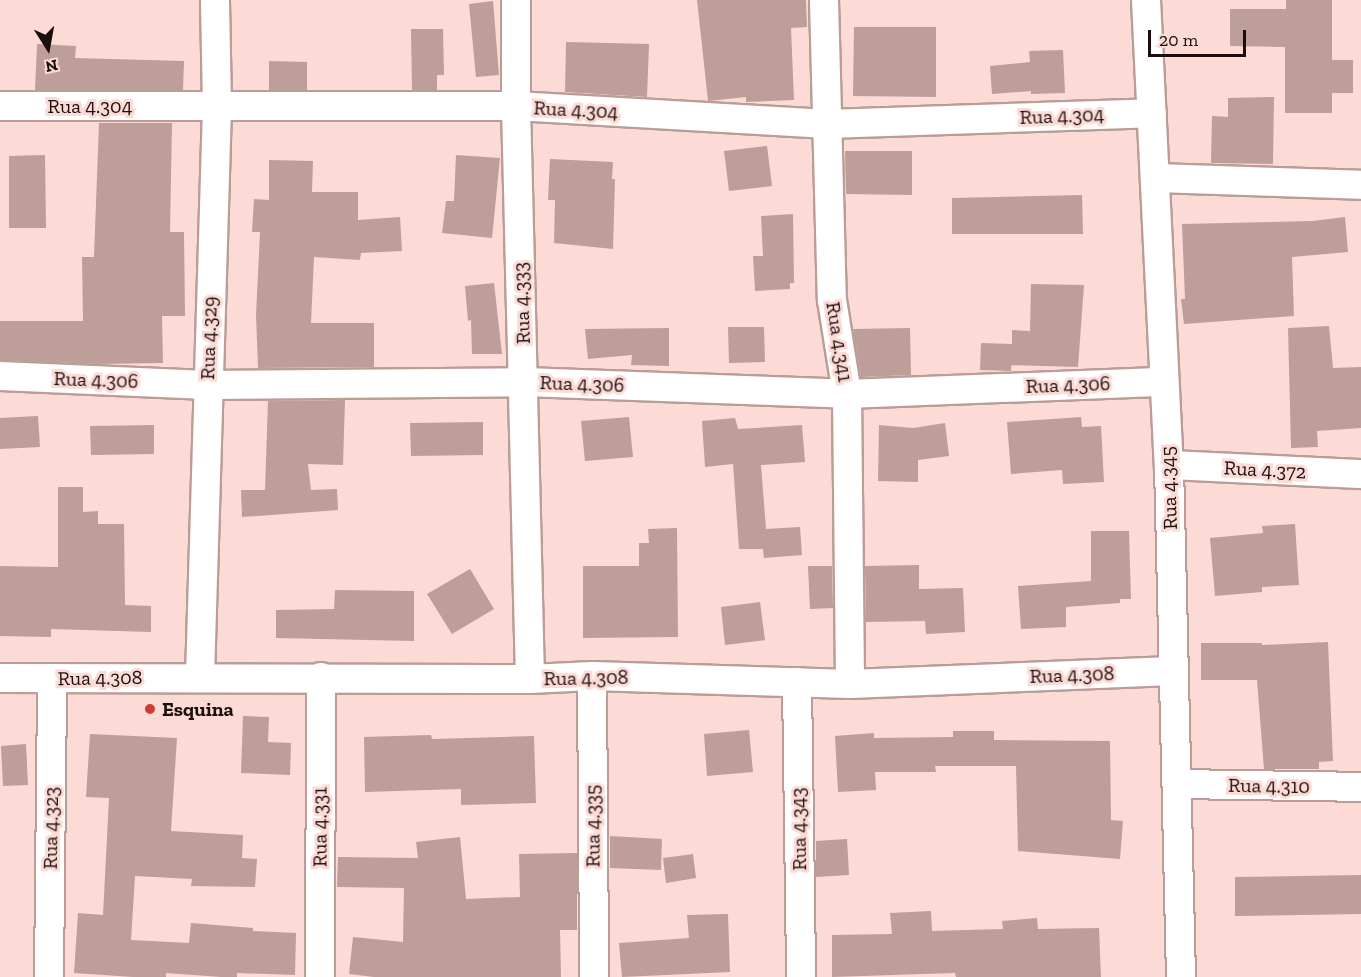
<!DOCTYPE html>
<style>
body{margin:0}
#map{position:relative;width:1361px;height:977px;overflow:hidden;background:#fcdad5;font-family:"Zilla Slab",serif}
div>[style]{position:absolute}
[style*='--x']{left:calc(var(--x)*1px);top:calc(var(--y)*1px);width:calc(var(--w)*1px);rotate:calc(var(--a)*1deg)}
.building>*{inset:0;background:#bd9e99}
.roads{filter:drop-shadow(2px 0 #bb9c97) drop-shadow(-2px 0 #bb9c97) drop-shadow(0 2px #bb9c97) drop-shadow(0 -2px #bb9c97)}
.minor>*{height:28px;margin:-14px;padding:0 14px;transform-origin:14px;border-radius:14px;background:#fff}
.dots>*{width:16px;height:16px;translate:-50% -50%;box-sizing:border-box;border:3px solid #fcdad5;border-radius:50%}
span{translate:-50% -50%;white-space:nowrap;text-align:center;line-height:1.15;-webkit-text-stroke:6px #fcdad5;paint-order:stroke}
.street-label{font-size:20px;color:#1a0f0d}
.poi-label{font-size:20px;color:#1a0f0d;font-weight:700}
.left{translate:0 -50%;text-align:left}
.north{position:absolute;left:18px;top:18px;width:60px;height:60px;-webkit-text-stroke:4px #fcdad5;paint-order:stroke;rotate:169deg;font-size:16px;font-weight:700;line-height:24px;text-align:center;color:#1a0f0d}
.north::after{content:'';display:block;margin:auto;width:21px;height:27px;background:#1a0f0d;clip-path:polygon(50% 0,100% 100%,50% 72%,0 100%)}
.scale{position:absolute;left:1148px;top:30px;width:98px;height:27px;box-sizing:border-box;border:3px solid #1a0f0d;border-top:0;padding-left:8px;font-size:18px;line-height:21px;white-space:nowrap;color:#1a0f0d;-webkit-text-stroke:4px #fcdad5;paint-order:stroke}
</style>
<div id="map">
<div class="building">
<i style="clip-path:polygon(697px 0,806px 0,807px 27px,791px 28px,794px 100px,746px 102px,746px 97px,708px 101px)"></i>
<i style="clip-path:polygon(1286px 0,1332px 0,1332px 60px,1353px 60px,1353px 93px,1332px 93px,1332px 113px,1285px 113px,1285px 47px,1230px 46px,1230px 9px,1286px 9px)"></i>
<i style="clip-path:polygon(493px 1px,499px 75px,476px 77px,469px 4px)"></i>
<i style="clip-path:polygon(854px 27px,936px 27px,936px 97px,853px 96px)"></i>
<i style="clip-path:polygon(411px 29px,443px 29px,444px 75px,437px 75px,437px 90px,412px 90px)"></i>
<i style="clip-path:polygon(566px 42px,649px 44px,647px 97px,565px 92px)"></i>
<i style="clip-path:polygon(37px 44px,76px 46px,75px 58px,184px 61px,183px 90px,35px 90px)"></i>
<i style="clip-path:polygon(1063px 50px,1065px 93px,1031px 94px,1031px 91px,992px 94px,990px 66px,1030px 62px,1029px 51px)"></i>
<i style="clip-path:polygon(269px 61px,307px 62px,307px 90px,269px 90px)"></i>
<i style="clip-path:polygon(1274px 97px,1273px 164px,1211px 163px,1212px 116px,1228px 117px,1228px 98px)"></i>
<i style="clip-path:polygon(99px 123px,172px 123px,170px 232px,184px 232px,185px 316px,162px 316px,163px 363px,96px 364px,0 360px,0 321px,83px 321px,82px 257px,94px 257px)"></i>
<i style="clip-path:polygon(767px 146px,772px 186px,729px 191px,724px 151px)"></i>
<i style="clip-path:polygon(845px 151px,912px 151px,912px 195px,846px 194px)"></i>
<i style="clip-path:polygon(45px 155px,46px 228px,9px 228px,9px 156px)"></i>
<i style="clip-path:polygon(456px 155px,500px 158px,492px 238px,442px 233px,446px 201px,454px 201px)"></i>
<i style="clip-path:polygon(550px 159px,613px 162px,612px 179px,615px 179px,613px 249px,554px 243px,555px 200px,548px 200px)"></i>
<i style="clip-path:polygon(269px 160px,313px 161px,312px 192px,358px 192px,358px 220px,400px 217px,402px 251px,361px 253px,360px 260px,314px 257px,311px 323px,374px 323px,374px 367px,258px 368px,256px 315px,260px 232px,252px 232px,254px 199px,269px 200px)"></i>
<i style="clip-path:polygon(1082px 195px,1083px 234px,952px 234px,952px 198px)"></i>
<i style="clip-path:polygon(793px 214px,794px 283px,790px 283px,790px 289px,755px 291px,753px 256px,763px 256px,761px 216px)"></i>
<i style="clip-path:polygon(1345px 217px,1348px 252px,1292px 257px,1294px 316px,1184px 324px,1181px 299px,1185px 299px,1182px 224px,1313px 221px)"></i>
<i style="clip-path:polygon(494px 283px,502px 354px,472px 354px,471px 320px,468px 321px,465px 286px)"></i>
<i style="clip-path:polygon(1031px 284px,1084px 285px,1078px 367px,1011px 365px,1012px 353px,1011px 371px,980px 370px,981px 343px,1012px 344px,1012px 330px,1030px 331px)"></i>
<i style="clip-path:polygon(1329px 326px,1333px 368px,1361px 367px,1361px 428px,1317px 431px,1318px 447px,1291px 448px,1288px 328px)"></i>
<i style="clip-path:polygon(728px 327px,764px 327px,765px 362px,729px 363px)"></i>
<i style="clip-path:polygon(669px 328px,669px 366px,631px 365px,632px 355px,588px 359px,585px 329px)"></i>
<i style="clip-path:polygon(910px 328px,911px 375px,861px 377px,853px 329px)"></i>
<i style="clip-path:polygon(345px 400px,343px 465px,308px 464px,311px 490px,337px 489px,338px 510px,242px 517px,241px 490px,265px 490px,268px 401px)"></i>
<i style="clip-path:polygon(38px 416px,40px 447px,0 449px,0 418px)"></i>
<i style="clip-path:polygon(629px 417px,633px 457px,585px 461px,581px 421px)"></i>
<i style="clip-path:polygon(1081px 417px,1082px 427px,1101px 426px,1104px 482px,1063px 484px,1062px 470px,1011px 474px,1007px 422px)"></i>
<i style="clip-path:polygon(735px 418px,738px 429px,802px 425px,805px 462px,761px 465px,766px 529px,800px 527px,802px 555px,764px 558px,763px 549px,739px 549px,733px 464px,705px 467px,702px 421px)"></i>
<i style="clip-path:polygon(483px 422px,483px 455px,411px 456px,410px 423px)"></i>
<i style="clip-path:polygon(945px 423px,949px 456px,918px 460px,918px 482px,878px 481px,879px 425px,913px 428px)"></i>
<i style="clip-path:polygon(154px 425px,154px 454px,91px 455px,90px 426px)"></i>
<i style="clip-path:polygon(58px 487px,83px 487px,83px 512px,98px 511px,98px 524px,124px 524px,125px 605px,151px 606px,151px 632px,51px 629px,51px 637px,0 636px,0 566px,58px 567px)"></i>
<i style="clip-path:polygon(1295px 524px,1299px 585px,1262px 587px,1262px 592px,1215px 596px,1210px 538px,1263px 533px,1262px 526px)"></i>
<i style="clip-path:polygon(677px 528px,678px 637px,583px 638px,583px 566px,639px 566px,639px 543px,649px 543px,648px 529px)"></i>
<i style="clip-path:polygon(1091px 531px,1129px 531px,1131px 599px,1120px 599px,1120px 603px,1066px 607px,1066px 627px,1021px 629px,1018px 586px,1091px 581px)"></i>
<i style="clip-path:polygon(919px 565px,919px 589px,963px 588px,965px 632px,926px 634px,925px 621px,866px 622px,865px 566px)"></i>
<i style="clip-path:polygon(808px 566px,832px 566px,833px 608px,810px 609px)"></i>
<i style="clip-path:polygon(470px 569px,494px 609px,452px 634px,427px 594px)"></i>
<i style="clip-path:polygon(335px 590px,414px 591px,414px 641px,276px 638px,276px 610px,334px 609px)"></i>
<i style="clip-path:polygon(760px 602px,765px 640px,725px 645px,721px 607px)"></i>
<i style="clip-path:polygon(1328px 642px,1333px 761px,1319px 762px,1319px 769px,1264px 769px,1257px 680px,1201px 680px,1201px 643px,1262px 643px,1262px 645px)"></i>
<i style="clip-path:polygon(243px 716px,269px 717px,268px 742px,291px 743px,290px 775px,241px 773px)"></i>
<i style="clip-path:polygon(749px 730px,753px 772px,707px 776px,704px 734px)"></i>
<i style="clip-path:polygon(953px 731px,994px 731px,994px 740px,1110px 741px,1111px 820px,1123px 821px,1120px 859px,1018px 851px,1016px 766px,935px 766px,936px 772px,875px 772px,876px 790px,838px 792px,835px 736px,874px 733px,874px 738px,953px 737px)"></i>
<i style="clip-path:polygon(90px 734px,177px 738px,171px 831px,243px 835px,242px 858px,257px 859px,255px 887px,191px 886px,192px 879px,135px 876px,131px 940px,189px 943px,191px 923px,253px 928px,253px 931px,296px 933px,295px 975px,237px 973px,237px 977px,221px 977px,166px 973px,166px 977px,133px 977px,74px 973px,78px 913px,103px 915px,109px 798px,86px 797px)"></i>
<i style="clip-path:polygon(431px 735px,432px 739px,534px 736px,536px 803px,461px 805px,461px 789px,365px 792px,364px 737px)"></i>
<i style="clip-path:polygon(26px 744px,28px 785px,3px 786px,1px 746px)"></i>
<i style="clip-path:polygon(610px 836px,662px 839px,661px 870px,610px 868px)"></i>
<i style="clip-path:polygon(460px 837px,466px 899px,520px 897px,519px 854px,577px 853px,577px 930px,560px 930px,561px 977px,374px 977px,349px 974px,353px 937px,403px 942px,404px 888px,337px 887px,338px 857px,418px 858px,416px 842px)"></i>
<i style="clip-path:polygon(847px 839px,849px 875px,816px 877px,816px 841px)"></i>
<i style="clip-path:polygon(693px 854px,696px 878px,666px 883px,663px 858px)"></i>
<i style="clip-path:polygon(1361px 875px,1361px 914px,1235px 916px,1235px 877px)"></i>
<i style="clip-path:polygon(931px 911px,932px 931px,1003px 929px,1002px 921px,1037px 918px,1038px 929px,1099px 928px,1101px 977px,956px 977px,955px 973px,832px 977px,832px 935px,892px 934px,890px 913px)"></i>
<i style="clip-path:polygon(728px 914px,730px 972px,622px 977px,619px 943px,689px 938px,687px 915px)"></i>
</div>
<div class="roads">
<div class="minor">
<i style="--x:516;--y:0;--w:106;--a:90"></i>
<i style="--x:516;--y:106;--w:573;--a:88.6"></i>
<i style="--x:824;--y:0;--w:300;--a:88.5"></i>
<i style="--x:832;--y:300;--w:95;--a:80.9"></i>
<i style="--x:847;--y:394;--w:290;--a:89.4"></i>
<i style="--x:1146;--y:0;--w:466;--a:87.2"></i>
<i style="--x:1169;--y:465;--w:512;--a:88.66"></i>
<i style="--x:0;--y:106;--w:516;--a:0"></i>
<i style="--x:516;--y:106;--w:312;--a:3.3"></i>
<i style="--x:827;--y:124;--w:325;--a:-1.9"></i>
<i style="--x:1155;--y:178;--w:206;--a:1.9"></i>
<i style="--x:0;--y:376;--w:207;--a:2.5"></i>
<i style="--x:207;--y:385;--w:318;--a:-0.5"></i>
<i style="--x:525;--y:382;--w:322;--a:2.1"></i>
<i style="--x:847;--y:394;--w:317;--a:-2.2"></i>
<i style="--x:1169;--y:465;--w:192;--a:2.7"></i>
<i style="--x:592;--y:676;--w:301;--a:89.6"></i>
<i style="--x:200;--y:677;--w:571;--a:-88.29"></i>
<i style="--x:217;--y:106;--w:106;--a:-91.1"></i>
<i style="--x:0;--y:678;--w:530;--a:0.11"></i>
<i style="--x:530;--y:679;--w:62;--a:-2.8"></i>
<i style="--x:592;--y:676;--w:258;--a:1.8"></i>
<i style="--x:850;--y:684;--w:322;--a:-2.3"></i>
<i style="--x:797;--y:682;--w:295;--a:89.2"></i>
<i style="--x:1177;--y:784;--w:184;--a:0.9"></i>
<i style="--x:49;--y:977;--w:299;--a:-89.4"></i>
<i style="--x:320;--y:977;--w:300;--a:-89.8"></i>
</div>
</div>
<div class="dots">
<i style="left:150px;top:709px;background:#cc3e33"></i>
</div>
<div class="street-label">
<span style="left:90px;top:106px">Rua 4.304</span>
<span style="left:576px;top:110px;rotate:3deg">Rua 4.304</span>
<span style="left:1062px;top:116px;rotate:-2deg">Rua 4.304</span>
<span style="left:522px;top:303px;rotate:-92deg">Rua 4.333</span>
<span style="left:209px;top:338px;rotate:-88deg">Rua 4.329</span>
<span style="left:839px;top:342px;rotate:81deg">Rua 4.341</span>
<span style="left:96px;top:380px;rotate:2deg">Rua 4.306</span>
<span style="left:582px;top:384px;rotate:2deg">Rua 4.306</span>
<span style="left:1068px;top:385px;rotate:-2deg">Rua 4.306</span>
<span style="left:1265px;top:470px;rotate:3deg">Rua 4.372</span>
<span style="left:1169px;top:488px;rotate:-92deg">Rua 4.345</span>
<span style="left:1072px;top:675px;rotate:-2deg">Rua 4.308</span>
<span style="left:100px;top:678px;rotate:-1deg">Rua 4.308</span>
<span style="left:586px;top:678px;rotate:-1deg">Rua 4.308</span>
<span style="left:1269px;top:786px;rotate:1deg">Rua 4.310</span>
<span style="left:593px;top:826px;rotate:-90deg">Rua 4.335</span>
<span style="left:320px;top:827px;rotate:-90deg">Rua 4.331</span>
<span style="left:51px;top:828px;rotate:-89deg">Rua 4.323</span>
<span style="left:799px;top:829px;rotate:-91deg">Rua 4.343</span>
</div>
<div class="poi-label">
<span class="left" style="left:162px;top:709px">Esquina</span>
</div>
<div class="north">N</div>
<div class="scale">20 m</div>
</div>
